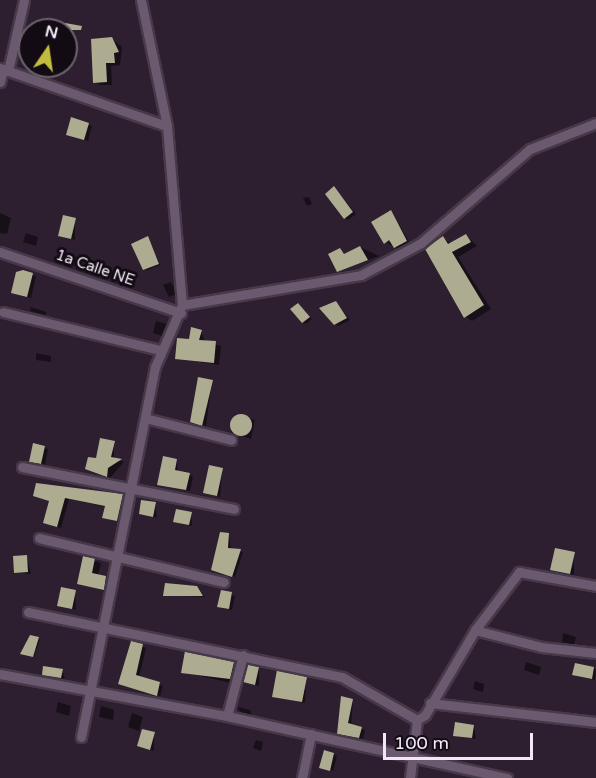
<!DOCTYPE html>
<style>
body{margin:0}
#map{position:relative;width:596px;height:778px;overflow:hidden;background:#2d1e30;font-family:"Varela Round",sans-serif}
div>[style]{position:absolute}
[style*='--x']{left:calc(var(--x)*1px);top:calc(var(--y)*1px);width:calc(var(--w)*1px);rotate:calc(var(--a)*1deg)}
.shadow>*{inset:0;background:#0007}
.building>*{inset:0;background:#adac90}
.round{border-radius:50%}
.roads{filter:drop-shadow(2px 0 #463949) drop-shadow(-2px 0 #463949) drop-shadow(0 2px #463949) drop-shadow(0 -2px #463949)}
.minor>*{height:9px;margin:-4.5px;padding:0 4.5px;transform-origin:4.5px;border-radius:4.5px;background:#6b5a6f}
span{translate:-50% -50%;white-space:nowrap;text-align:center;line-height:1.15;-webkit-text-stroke:6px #120b13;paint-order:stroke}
.street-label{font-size:15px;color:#f2e8f5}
.north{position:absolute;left:18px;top:18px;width:60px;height:60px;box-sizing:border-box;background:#120b13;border:2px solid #6c636d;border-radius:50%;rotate:13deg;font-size:16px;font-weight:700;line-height:24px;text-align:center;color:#f2e8f5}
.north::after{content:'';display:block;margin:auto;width:21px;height:27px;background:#c4bc3e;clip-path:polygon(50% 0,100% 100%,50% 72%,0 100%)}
.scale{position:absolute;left:383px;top:733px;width:150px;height:27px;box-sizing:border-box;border:3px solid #f2e8f5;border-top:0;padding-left:8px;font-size:18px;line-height:21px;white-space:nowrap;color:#f2e8f5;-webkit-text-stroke:4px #120b13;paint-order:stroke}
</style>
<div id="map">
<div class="shadow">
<i style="clip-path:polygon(71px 27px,70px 35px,54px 30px)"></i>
<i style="clip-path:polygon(112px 39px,122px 47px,120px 65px,111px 66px,112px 85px,100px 85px,95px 82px)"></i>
<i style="clip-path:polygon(72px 119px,92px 126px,88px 141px,68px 134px)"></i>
<i style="clip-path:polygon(335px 188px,356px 214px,348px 220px,345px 218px)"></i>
<i style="clip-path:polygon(309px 197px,312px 204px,307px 206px,303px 198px)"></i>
<i style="clip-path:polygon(391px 211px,410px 243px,399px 249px,387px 243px,396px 237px)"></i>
<i style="clip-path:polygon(0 213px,11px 218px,7px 234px,0 233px)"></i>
<i style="clip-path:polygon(75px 220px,75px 240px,63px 237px)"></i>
<i style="clip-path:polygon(26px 233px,38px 237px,36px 246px,23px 242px)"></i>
<i style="clip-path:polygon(466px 235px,477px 246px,458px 257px,491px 309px,472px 321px,465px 316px,443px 238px,451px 244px)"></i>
<i style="clip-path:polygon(148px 238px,160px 265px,147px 270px,144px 269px)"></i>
<i style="clip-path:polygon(360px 247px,379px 256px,338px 271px,340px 250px,346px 255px)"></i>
<i style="clip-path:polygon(17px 274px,36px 276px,31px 298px,12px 293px)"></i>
<i style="clip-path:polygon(171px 282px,177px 294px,169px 297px,163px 285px)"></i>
<i style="clip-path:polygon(336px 302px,350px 320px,338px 326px,335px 324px)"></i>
<i style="clip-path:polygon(298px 305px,312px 319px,306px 324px,303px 322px)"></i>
<i style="clip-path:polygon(31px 307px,46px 312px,46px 315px,30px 311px)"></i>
<i style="clip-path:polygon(156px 321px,170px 325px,165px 337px,153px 333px)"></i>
<i style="clip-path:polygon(201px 331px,205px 342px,221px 346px,219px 365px,177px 358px)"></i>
<i style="clip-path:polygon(36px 353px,51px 356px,51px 362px,36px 360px)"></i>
<i style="clip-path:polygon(212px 381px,206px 426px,195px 424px,191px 422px)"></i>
<i style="clip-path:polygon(235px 414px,255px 420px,251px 439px,231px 432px)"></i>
<i style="clip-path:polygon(114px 442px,114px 459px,124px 462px,110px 478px,91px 470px)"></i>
<i style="clip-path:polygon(34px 445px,48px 449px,45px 465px,34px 463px)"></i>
<i style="clip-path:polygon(176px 461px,178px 472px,193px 476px,190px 491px,158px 484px)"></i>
<i style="clip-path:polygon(222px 470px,220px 497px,205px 492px)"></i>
<i style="clip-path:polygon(38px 497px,122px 495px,126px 497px,121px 522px,104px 517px,106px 507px,69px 499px,61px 528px,45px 523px,51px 501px)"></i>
<i style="clip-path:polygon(155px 504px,157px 518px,140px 513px)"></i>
<i style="clip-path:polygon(191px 514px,192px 526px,175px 521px)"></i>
<i style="clip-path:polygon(229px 535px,231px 550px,243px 552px,235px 577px,215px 571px)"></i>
<i style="clip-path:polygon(574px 554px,574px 575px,552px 569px)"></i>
<i style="clip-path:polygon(27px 557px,31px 574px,15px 572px)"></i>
<i style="clip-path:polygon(84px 557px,101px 563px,98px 576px,111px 581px,109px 592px,79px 583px)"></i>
<i style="clip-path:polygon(197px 587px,205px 597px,164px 595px)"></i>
<i style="clip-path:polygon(75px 591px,76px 610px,59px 605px)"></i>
<i style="clip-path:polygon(222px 592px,235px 596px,232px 610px,223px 608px)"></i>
<i style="clip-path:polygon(563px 633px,576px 637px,574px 645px,562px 642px)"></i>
<i style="clip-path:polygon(40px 639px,34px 657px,22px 653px,23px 648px)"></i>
<i style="clip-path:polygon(132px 643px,146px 648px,139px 677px,163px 686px,160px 696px,123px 685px)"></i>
<i style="clip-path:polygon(526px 662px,541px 667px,539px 675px,524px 670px)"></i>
<i style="clip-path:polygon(234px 663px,231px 683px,183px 672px)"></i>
<i style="clip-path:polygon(576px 664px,596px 669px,595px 680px,577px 676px)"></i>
<i style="clip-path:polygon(259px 668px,259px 686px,245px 681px)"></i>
<i style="clip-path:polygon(62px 670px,65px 679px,43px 674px)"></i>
<i style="clip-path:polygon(306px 678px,305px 703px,274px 696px)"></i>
<i style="clip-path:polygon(475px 681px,484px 684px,483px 692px,473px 689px)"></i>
<i style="clip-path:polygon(353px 700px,351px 726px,365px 730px,363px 739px,342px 735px)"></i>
<i style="clip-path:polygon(58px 702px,71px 706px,69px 716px,56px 712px)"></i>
<i style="clip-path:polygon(101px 706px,114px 710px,113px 720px,99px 717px)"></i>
<i style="clip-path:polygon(238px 707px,250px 710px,252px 715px,240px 712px)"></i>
<i style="clip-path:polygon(132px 713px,143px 717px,139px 731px,128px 727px)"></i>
<i style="clip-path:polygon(474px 726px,476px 739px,455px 735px)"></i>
<i style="clip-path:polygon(154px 734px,154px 751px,139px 746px)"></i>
<i style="clip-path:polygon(256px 740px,263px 742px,261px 751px,253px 748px)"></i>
<i style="clip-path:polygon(325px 752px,337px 756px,333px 771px,324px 769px)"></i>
</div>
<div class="building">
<i style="clip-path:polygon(54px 21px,82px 26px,81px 30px,53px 30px)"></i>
<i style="clip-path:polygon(112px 37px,119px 52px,114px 53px,115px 63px,106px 63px,107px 82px,93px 83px,91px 39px)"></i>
<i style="clip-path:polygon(71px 117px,89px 123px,84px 140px,66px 135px)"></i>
<i style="clip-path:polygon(334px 186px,353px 212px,344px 219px,325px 194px)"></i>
<i style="clip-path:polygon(391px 210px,407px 241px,394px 248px,389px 240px,384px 244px,371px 222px)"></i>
<i style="clip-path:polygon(63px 215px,76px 218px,71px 239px,58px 236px)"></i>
<i style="clip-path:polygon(466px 234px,471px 242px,452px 252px,484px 305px,464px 318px,425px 249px,443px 236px,448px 244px)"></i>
<i style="clip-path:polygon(148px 236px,159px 264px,143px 270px,131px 244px)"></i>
<i style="clip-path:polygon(360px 246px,368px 260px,337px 272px,328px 254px,340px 248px,344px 254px)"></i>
<i style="clip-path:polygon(23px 270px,33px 273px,27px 297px,11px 293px,16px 272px)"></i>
<i style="clip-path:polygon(336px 301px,347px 318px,334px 325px,319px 308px)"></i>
<i style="clip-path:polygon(298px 303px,310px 317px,302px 323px,290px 309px)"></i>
<i style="clip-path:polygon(191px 327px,202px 330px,199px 340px,216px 341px,214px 363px,175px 359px,177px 338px,189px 339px)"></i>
<i style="clip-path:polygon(198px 377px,213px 380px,202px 426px,190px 422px)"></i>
<i class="round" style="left:230px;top:414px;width:22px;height:22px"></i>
<i style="clip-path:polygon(100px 438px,115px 441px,111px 457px,122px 459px,108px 468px,107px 477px,85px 469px,88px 457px,96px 458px)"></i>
<i style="clip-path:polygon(33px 443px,45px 446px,41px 464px,29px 462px)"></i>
<i style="clip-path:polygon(163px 456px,177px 459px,175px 470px,190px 473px,186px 490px,157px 485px)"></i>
<i style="clip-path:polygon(209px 465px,223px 468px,217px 496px,203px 493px)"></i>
<i style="clip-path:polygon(36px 483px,123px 494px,117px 521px,102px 518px,105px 506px,65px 498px,57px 527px,43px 523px,49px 501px,33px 496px)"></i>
<i style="clip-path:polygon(141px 500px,156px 502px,153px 517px,139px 514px)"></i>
<i style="clip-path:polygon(176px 509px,192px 512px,189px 525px,173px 522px)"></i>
<i style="clip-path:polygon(220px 532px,229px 533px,228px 548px,241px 549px,232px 577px,211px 570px)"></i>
<i style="clip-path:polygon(555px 548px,575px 552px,570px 574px,550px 570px)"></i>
<i style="clip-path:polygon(27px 555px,28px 572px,14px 573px,13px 556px)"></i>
<i style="clip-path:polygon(83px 556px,95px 558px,92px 573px,106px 576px,104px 590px,77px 584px)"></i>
<i style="clip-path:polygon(165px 583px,197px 586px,203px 596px,163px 596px)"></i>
<i style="clip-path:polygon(61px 587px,76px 590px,72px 609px,57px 606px)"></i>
<i style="clip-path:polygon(221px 590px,232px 592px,229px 609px,217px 607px)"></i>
<i style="clip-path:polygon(30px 635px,39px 637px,33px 657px,20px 654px)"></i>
<i style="clip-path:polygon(131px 641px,143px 644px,136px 675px,160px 682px,157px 696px,118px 684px)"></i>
<i style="clip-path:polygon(185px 651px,234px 662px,230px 679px,181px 673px)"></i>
<i style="clip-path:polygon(575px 663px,594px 667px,592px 679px,572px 675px)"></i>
<i style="clip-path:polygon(248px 664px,259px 667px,255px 685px,243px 682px)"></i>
<i style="clip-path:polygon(43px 666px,63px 669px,61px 678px,42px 675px)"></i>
<i style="clip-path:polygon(277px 670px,307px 677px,302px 702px,272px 697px)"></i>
<i style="clip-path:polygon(341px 696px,353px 699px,348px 723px,362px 727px,359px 738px,337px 734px)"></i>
<i style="clip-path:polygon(455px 722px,474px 725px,472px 738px,453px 736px)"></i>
<i style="clip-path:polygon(142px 729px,155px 732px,150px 750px,137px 746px)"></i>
<i style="clip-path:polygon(324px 750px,334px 753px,330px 771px,319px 768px)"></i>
</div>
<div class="roads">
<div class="minor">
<i style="--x:0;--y:68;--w:177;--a:19.2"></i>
<i style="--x:8;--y:71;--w:73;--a:-77.3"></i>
<i style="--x:0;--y:82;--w:13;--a:-77"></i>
<i style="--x:0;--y:252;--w:191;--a:18.6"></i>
<i style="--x:182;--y:305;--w:181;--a:-9.5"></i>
<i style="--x:361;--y:275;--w:68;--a:-28.1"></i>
<i style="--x:421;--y:243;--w:144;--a:-40.8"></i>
<i style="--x:530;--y:149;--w:71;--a:-21.5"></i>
<i style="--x:3;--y:312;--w:162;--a:13.6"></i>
<i style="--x:145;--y:418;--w:89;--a:14.3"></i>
<i style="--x:22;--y:467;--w:216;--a:11.2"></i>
<i style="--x:39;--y:538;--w:190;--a:13.4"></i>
<i style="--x:28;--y:612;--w:321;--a:11.7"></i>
<i style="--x:342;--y:677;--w:86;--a:29.8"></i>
<i style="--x:417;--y:720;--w:58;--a:96.9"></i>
<i style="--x:475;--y:630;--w:68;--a:14.4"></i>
<i style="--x:541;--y:647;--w:55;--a:6.2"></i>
<i style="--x:0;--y:674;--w:231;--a:10.5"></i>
<i style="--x:227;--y:716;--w:287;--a:12.5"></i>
<i style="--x:430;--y:703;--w:167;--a:6.5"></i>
<i style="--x:227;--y:716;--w:63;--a:-75.3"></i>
<i style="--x:417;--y:720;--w:9;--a:-32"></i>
<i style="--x:425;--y:715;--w:99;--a:-59.5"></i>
<i style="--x:475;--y:630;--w:73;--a:-52.8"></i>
<i style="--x:519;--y:572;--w:78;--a:10.3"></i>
<i style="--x:81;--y:737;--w:377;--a:-78.7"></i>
<i style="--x:155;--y:367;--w:68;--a:-66.5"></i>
<i style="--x:182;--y:305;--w:180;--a:-94.8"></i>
<i style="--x:167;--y:126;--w:129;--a:-101.7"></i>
<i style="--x:302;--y:778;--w:45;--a:-78.4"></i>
</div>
</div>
<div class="street-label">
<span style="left:95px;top:268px;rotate:19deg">1a Calle NE</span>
</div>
<div class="north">N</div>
<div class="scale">100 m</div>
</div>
